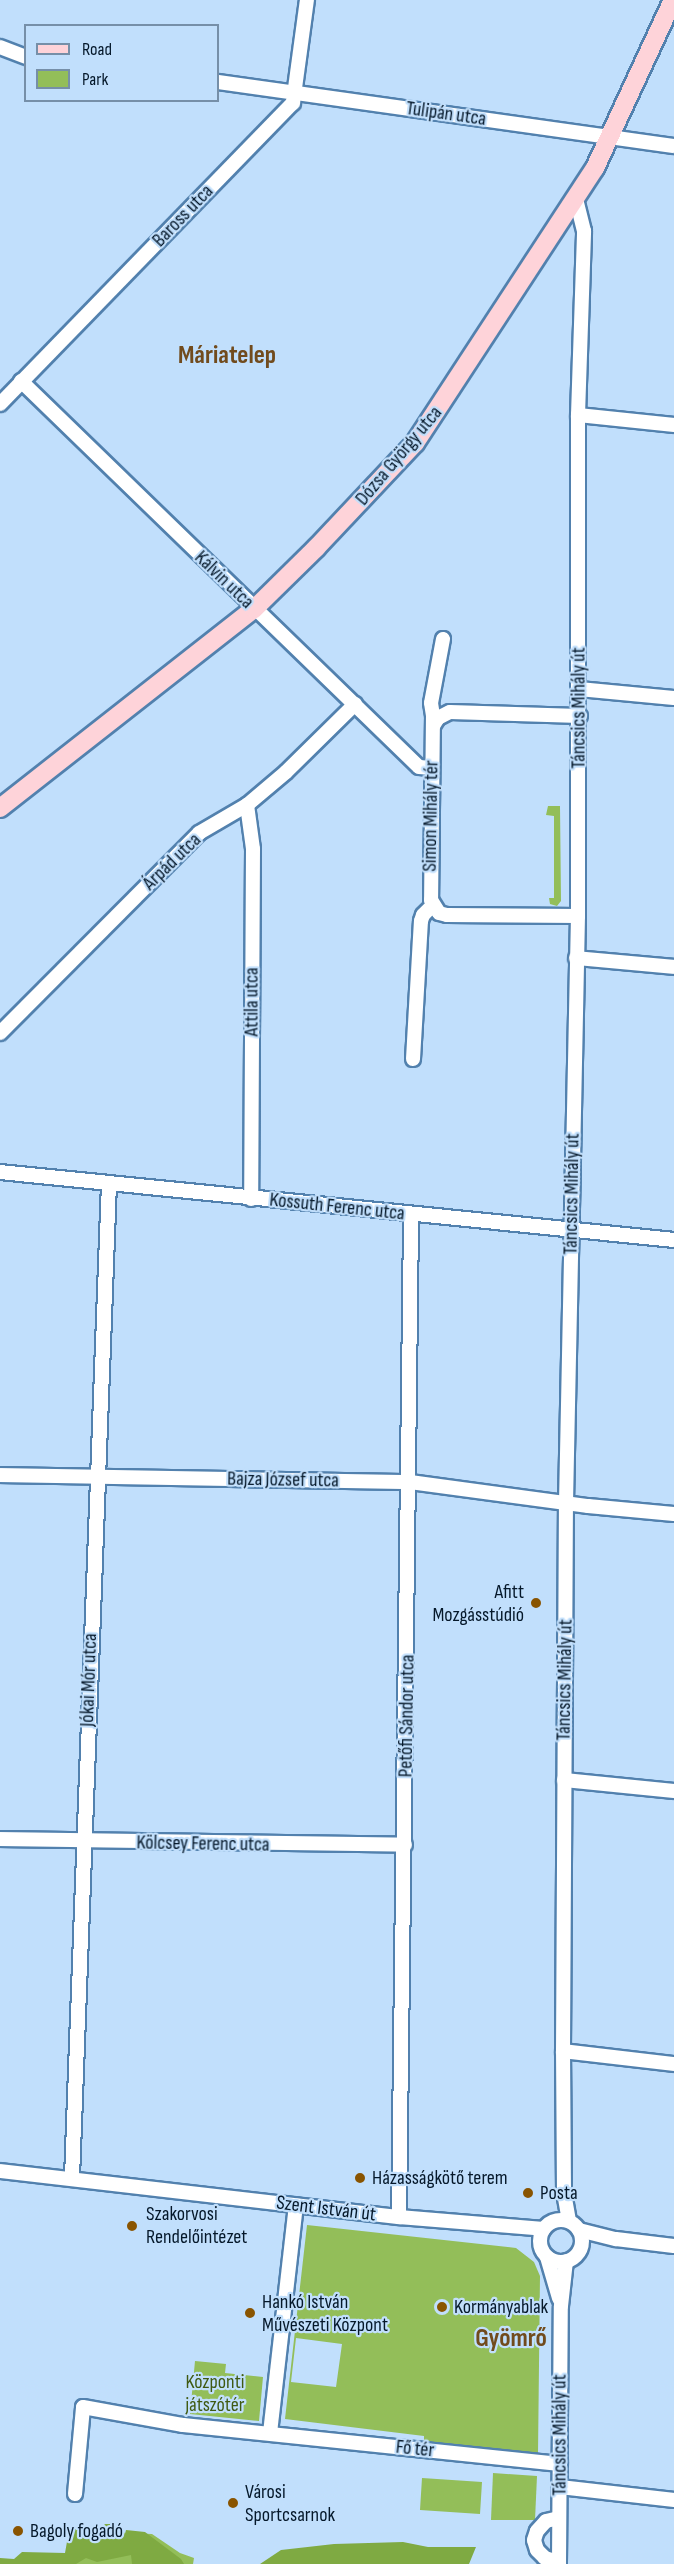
<!DOCTYPE html>
<meta charset="utf-8">
<style>
body{margin:0}
#map{position:relative;width:674px;height:2564px;overflow:hidden;background:#c1dffc;font-family:"Sofia Sans Condensed",sans-serif}
div>[style]{position:absolute}
[style*='--x']{left:calc(var(--x)*1px);top:calc(var(--y)*1px);width:calc(var(--w)*1px);rotate:calc(var(--a)*1deg)}
.green>*{inset:0;background:#93be59}
.forest>*{inset:0;background:#7faa42}
.roads{filter:drop-shadow(2px 0 #5281ae) drop-shadow(-2px 0 #5281ae) drop-shadow(0 2px #5281ae) drop-shadow(0 -2px #5281ae)}
.minor>*{height:14px;margin:-7px;padding:0 7px;transform-origin:7px;border-radius:7px;background:#fff}
.minor>.ring{margin:-7px;padding:0;box-sizing:content-box;background:none;border:14px solid #fff;border-radius:50%}
.major>*{height:18px;margin:-9px;padding:0 9px;transform-origin:9px;border-radius:9px;background:#fed3d9}
.dots>*{width:16px;height:16px;translate:-50% -50%;box-sizing:border-box;border:3px solid #c1dffc;border-radius:50%}
span{translate:-50% -50%;white-space:nowrap;text-align:center;line-height:1.15;-webkit-text-stroke:4.5px #c1dffc;paint-order:stroke}
.street-label{font-size:20px;color:#05182a}
.poi-label{font-size:20px;color:#05182a}
.right{translate:-100% -50%;text-align:right}
.left{translate:0 -50%;text-align:left}
.park-label{font-size:20px;color:#3f5a12}
.district-label{font-size:26px;color:#714b1d;font-weight:700}
.legend{position:absolute;left:24px;top:24px;width:195px;height:78px;box-sizing:border-box;background:#c1dffc;border:2px solid #768fa8;margin:0;padding:8px 10px;list-style:none;font-size:18px;color:#05182a}
.legend li{display:flex;align-items:center;gap:12px;height:30px}
.legend b{width:30px;border:2px solid #768fa8}
</style>
<div id="map">
<div class="green">
<i style="clip-path:polygon(548px 806px,560px 806px,561px 901px,557px 906px,550px 904px,549px 898px,554px 898px,554px 816px,546px 815px)"></i>
<i style="clip-path:polygon(evenodd,307px 2225px,516px 2248px,534px 2262px,540px 2276px,538px 2454px,424px 2444px,424px 2436px,285px 2419px,307px 2225px,296px 2338px,342px 2344px,336px 2387px,291px 2382px,296px 2338px)"></i>
<i style="clip-path:polygon(195px 2361px,226px 2364px,225px 2373px,263px 2377px,259px 2421px,190px 2414px)"></i>
<i style="clip-path:polygon(493px 2473px,537px 2476px,535px 2520px,491px 2520px)"></i>
<i style="clip-path:polygon(422px 2478px,482px 2482px,480px 2514px,420px 2510px)"></i>
<i style="clip-path:polygon(108px 2532px,152px 2534px,180px 2553px,194px 2558px,193px 2564px,27px 2564px,71px 2557px)"></i>
</div>
<div class="forest">
<i style="clip-path:polygon(105px 2524px,111px 2524px,117px 2535px,125px 2534px,126px 2530px,145px 2532px,181px 2559px,184px 2564px,132px 2564px,131px 2555px,97px 2562px,86px 2558px,76px 2564px,0 2564px,0 2558px,14px 2559px,22px 2552px,65px 2553px,68px 2536px,73px 2536px,75px 2529px,100px 2530px)"></i>
<i style="clip-path:polygon(403px 2542px,428px 2547px,476px 2547px,469px 2564px,260px 2564px,281px 2550px,334px 2544px)"></i>
</div>
<div class="roads">
<div class="minor">
<i style="--x:0;--y:47;--w:28;--a:21"></i>
<i style="--x:218;--y:82;--w:460;--a:8"></i>
<i style="--x:21;--y:381;--w:554;--a:44.12"></i>
<i style="--x:419;--y:767;--w:13;--a:4"></i>
<i style="--x:0;--y:404;--w:420;--a:-45.8"></i>
<i style="--x:293;--y:103;--w:104;--a:-82.3"></i>
<i style="--x:578;--y:415;--w:97;--a:5.9"></i>
<i style="--x:443;--y:639;--w:65;--a:100.6"></i>
<i style="--x:431;--y:703;--w:12;--a:81"></i>
<i style="--x:433;--y:715;--w:185;--a:90.6"></i>
<i style="--x:431;--y:900;--w:15;--a:58"></i>
<i style="--x:439;--y:913;--w:8;--a:14"></i>
<i style="--x:447;--y:915;--w:131;--a:0.4"></i>
<i style="--x:579;--y:689;--w:95;--a:5.4"></i>
<i style="--x:433;--y:726;--w:9;--a:-58"></i>
<i style="--x:438;--y:718;--w:13;--a:-27"></i>
<i style="--x:450;--y:712;--w:130;--a:1.8"></i>
<i style="--x:247;--y:805;--w:44;--a:82.2"></i>
<i style="--x:253;--y:849;--w:350;--a:90.3"></i>
<i style="--x:576;--y:958;--w:98;--a:5.2"></i>
<i style="--x:0;--y:1033;--w:282;--a:-45.1"></i>
<i style="--x:199;--y:833;--w:56;--a:-30.3"></i>
<i style="--x:247;--y:805;--w:51;--a:-40.2"></i>
<i style="--x:286;--y:772;--w:97;--a:-44.6"></i>
<i style="--x:413;--y:1059;--w:138;--a:-86.7"></i>
<i style="--x:421;--y:921;--w:6;--a:-72"></i>
<i style="--x:423;--y:915;--w:14;--a:-45"></i>
<i style="--x:0;--y:1172;--w:677;--a:5.76"></i>
<i style="--x:0;--y:1475;--w:410;--a:1"></i>
<i style="--x:410;--y:1482;--w:180;--a:7.7"></i>
<i style="--x:588;--y:1506;--w:86;--a:5.3"></i>
<i style="--x:564;--y:1780;--w:111;--a:5.7"></i>
<i style="--x:0;--y:1839;--w:405;--a:0.8"></i>
<i style="--x:563;--y:2051;--w:112;--a:6.7"></i>
<i style="--x:0;--y:2171;--w:402;--a:6.6"></i>
<i style="--x:399;--y:2217;--w:145;--a:4.7"></i>
<i style="--x:72;--y:2178;--w:996;--a:-87.87"></i>
<i style="--x:399;--y:2217;--w:1002;--a:-89.31"></i>
<i class="ring" style="left:540px;top:2220px;width:28px;height:28px"></i>
<i style="--x:569;--y:2221;--w:29;--a:-100"></i>
<i style="--x:564;--y:2192;--w:141;--a:-90.4"></i>
<i style="--x:563;--y:2051;--w:548;--a:-89.69"></i>
<i style="--x:566;--y:1503;--w:587;--a:-88.83"></i>
<i style="--x:578;--y:916;--w:501;--a:-90"></i>
<i style="--x:578;--y:415;--w:184;--a:-88.1"></i>
<i style="--x:584;--y:231;--w:34;--a:-104"></i>
<i style="--x:579;--y:2230;--w:38;--a:14"></i>
<i style="--x:616;--y:2239;--w:58;--a:6.9"></i>
<i style="--x:547;--y:2257;--w:43;--a:73.7"></i>
<i style="--x:270;--y:2433;--w:229;--a:-83.5"></i>
<i style="--x:560;--y:2487;--w:115;--a:6.5"></i>
<i style="--x:75;--y:2494;--w:87;--a:-84.7"></i>
<i style="--x:83;--y:2407;--w:102;--a:10.2"></i>
<i style="--x:183;--y:2425;--w:379;--a:5.9"></i>
<i style="--x:559;--y:2562;--w:15;--a:-164"></i>
<i style="--x:545;--y:2558;--w:11;--a:-135"></i>
<i style="--x:537;--y:2550;--w:10;--a:-107"></i>
<i style="--x:534;--y:2540;--w:9;--a:-72"></i>
<i style="--x:537;--y:2531;--w:13;--a:-48"></i>
<i style="--x:546;--y:2521;--w:13;--a:-13"></i>
<i style="--x:559;--y:2564;--w:258;--a:-89.6"></i>
<i style="--x:561;--y:2306;--w:45;--a:-83.7"></i>
</div>
<div class="major">
<i style="--x:0;--y:808;--w:323;--a:-38.1"></i>
<i style="--x:254;--y:609;--w:87;--a:-44.5"></i>
<i style="--x:316;--y:548;--w:144;--a:-46.7"></i>
<i style="--x:415;--y:443;--w:329;--a:-56.8"></i>
<i style="--x:595;--y:168;--w:185;--a:-65.1"></i>
</div>
</div>
<div class="dots">
<i style="left:536px;top:1603px;background:#895400"></i>
<i style="left:360px;top:2178px;background:#895400"></i>
<i style="left:528px;top:2193px;background:#895400"></i>
<i style="left:132px;top:2226px;background:#895400"></i>
<i style="left:442px;top:2307px;background:#895400"></i>
<i style="left:250px;top:2313px;background:#895400"></i>
<i style="left:233px;top:2503px;background:#895400"></i>
<i style="left:18px;top:2531px;background:#895400"></i>
</div>
<div class="street-label">
<span style="left:446px;top:114px;rotate:8deg">Tulipán utca</span>
<span style="left:183px;top:216px;rotate:-46deg">Baross utca</span>
<span style="left:399px;top:456px;rotate:-50deg">Dózsa György utca</span>
<span style="left:224px;top:580px;rotate:44deg">Kálvin utca</span>
<span style="left:579px;top:708px;rotate:-90deg">Táncsics Mihály út</span>
<span style="left:431px;top:816px;rotate:-89deg">Simon Mihály tér</span>
<span style="left:172px;top:862px;rotate:-44deg">Árpád utca</span>
<span style="left:252px;top:1002px;rotate:-90deg">Attila utca</span>
<span style="left:572px;top:1194px;rotate:-89deg">Táncsics Mihály út</span>
<span style="left:337px;top:1207px;rotate:6deg">Kossuth Ferenc utca</span>
<span style="left:283px;top:1480px;rotate:1deg">Bajza József utca</span>
<span style="left:89px;top:1680px;rotate:-88deg">Jókai Mór utca</span>
<span style="left:565px;top:1680px;rotate:-89deg">Táncsics Mihály út</span>
<span style="left:407px;top:1716px;rotate:-89deg">Petőfi Sándor utca</span>
<span style="left:203px;top:1844px;rotate:1deg">Kölcsey Ferenc utca</span>
<span style="left:326px;top:2209px;rotate:7deg">Szent István út</span>
<span style="left:560px;top:2435px;rotate:-90deg">Táncsics Mihály út</span>
<span style="left:415px;top:2449px;rotate:6deg">Fő tér</span>
</div>
<div class="poi-label">
<span class="right" style="left:524px;top:1604px">Afitt<br>Mozgásstúdió</span>
<span class="left" style="left:372px;top:2178px">Házasságkötő terem</span>
<span class="left" style="left:540px;top:2193px">Posta</span>
<span class="left" style="left:146px;top:2226px">Szakorvosi<br>Rendelőintézet</span>
<span class="left" style="left:262px;top:2314px">Hankó István<br>Művészeti Központ</span>
<span class="left" style="left:454px;top:2307px">Kormányablak</span>
<span class="left" style="left:245px;top:2504px">Városi<br>Sportcsarnok</span>
<span class="left" style="left:30px;top:2531px">Bagoly fogadó</span>
</div>
<div class="park-label">
<span style="left:215px;top:2394px">Központi<br>játszótér</span>
</div>
<div class="district-label">
<span style="left:227px;top:356px">Máriatelep</span>
<span style="left:511px;top:2339px">Gyömrő</span>
</div>
<ul class="legend">
<li><b style="height:8px;background:#fed3d9"></b>Road</li>
<li><b style="height:16px;background:#93be59"></b>Park</li>
</ul>
</div>
